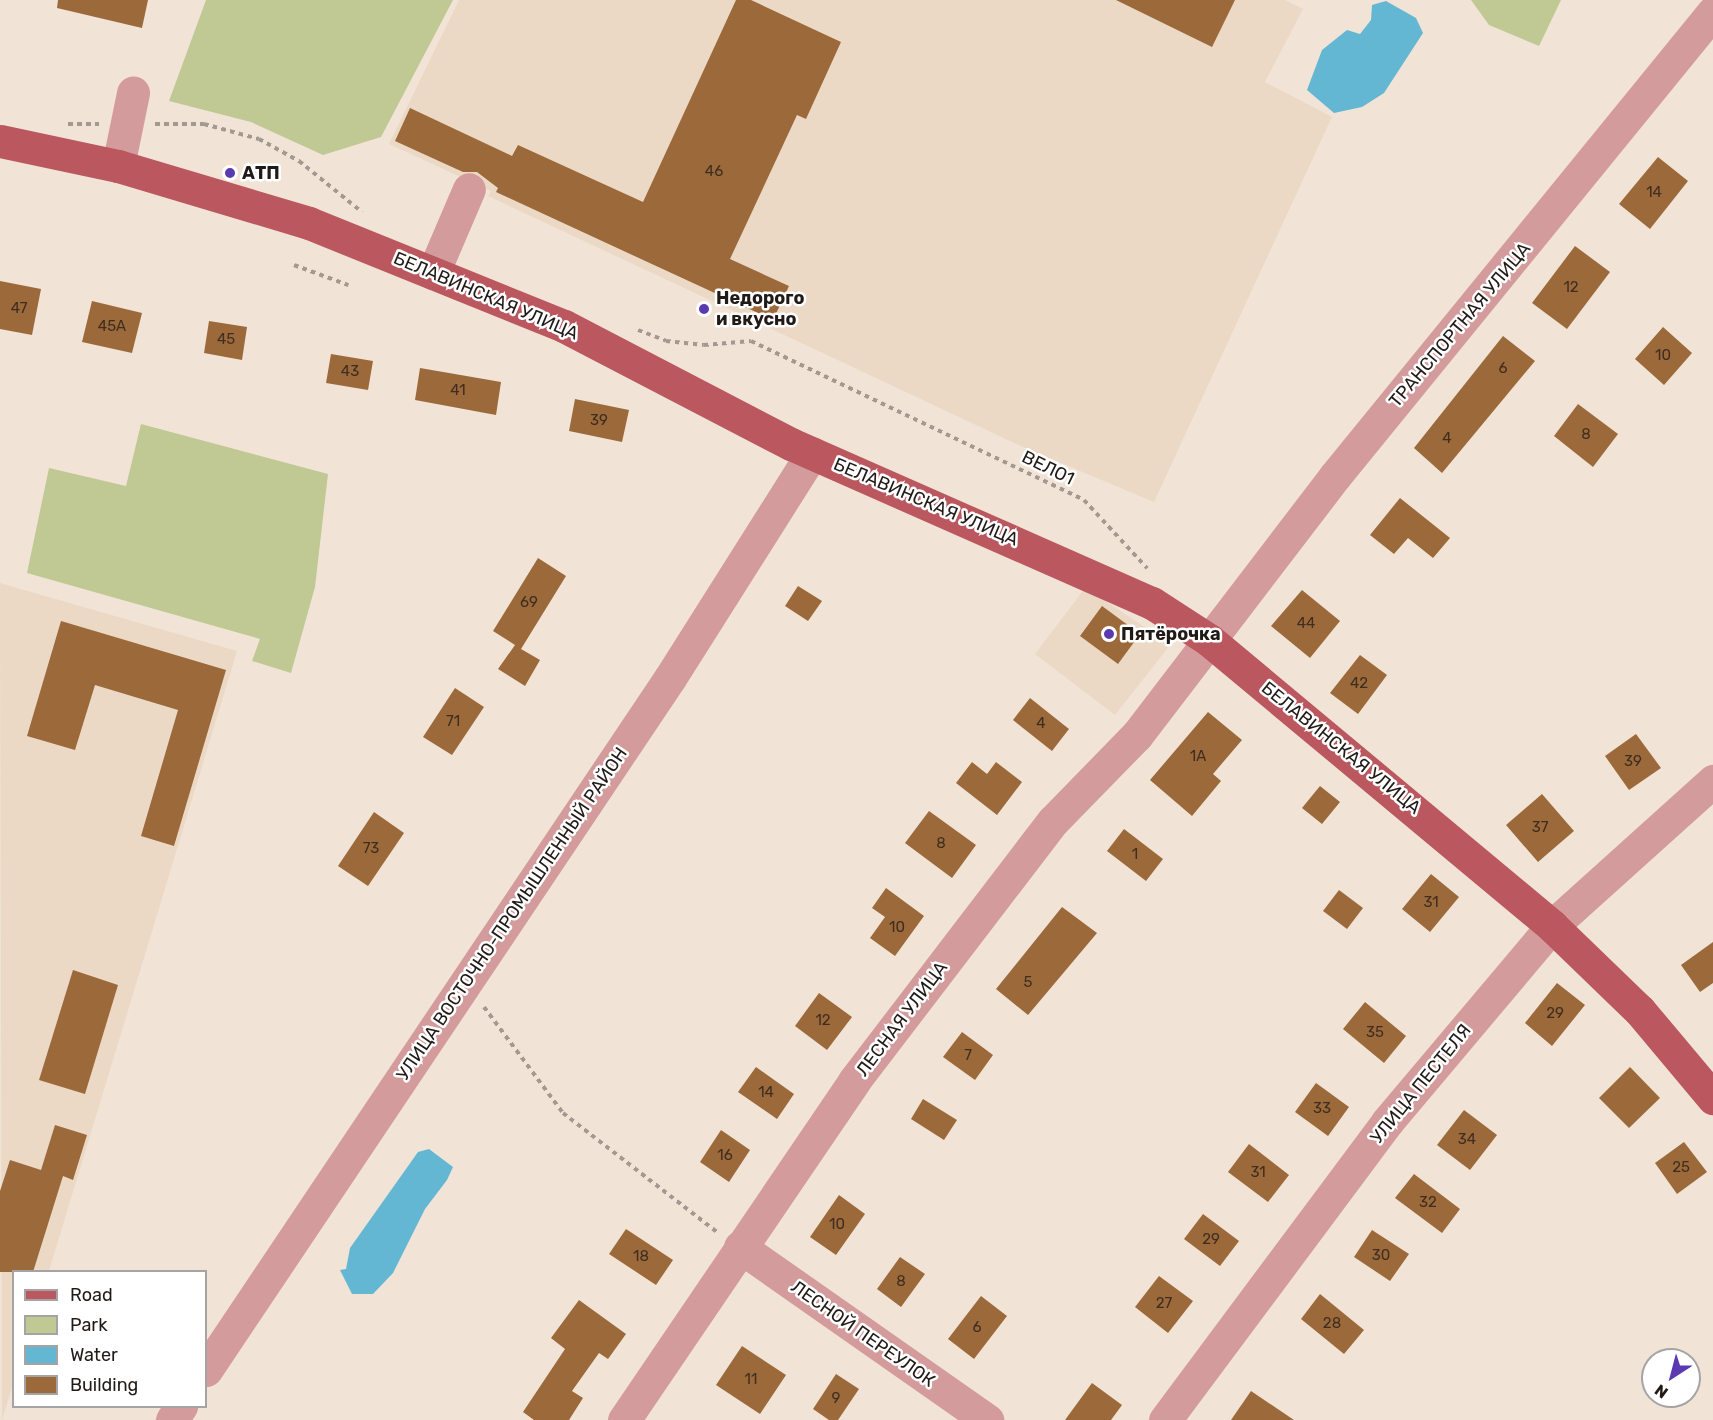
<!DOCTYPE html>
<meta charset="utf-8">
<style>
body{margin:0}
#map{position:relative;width:1713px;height:1420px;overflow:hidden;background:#f1e4d7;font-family:Rubik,sans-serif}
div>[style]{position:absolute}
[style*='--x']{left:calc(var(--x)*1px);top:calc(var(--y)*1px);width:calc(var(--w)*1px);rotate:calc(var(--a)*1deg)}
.built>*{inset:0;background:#ebd8c5}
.green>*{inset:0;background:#c0c893}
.water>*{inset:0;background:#63b7d3}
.building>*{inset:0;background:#9c693a}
.path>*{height:4px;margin-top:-2px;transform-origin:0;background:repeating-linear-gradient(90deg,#a39990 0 4.5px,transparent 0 9px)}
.minor>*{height:33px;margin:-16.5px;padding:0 16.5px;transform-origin:16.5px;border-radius:16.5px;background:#d49b9c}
.major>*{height:33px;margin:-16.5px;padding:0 16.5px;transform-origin:16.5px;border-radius:16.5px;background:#bb575e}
.dots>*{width:16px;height:16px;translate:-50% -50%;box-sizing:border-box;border:3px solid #fff;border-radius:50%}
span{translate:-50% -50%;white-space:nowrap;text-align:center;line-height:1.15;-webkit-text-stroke:5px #fff;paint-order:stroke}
.number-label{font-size:15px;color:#3f2e20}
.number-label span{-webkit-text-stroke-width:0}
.poi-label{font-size:18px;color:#201b17;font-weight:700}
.left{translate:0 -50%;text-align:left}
.street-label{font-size:18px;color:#201b17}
.legend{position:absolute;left:12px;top:1270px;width:195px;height:138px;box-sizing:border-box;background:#fff;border:2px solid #a6a4a2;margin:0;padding:8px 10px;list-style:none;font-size:18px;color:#201b17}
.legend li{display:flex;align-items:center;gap:12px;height:30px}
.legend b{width:30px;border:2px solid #a6a4a2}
.north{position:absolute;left:1641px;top:1348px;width:60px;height:60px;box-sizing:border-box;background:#fff;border:2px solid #a6a4a2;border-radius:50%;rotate:216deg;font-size:16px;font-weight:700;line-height:24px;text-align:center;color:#201b17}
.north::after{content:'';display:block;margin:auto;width:21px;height:27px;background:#5a39b1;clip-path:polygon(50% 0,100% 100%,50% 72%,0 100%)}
</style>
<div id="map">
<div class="built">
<i style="clip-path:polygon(459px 0,1285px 0,1303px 9px,1265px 82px,1332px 117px,1154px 502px,1023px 447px,488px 196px,491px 191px,389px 144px)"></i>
<i style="clip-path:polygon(0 583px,237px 651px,49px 1271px,14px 1272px,13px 1384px,2px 1420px)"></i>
<i style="clip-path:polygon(1085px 588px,1171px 644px,1115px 715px,1035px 654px)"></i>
</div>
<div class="green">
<i style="clip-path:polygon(206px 0,453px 0,381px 137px,323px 155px,251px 122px,169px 101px)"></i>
<i style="clip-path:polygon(1471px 0,1561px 0,1539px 46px,1489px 25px)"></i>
<i style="clip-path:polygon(141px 424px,328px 474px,315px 587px,291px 673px,252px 661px,260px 639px,27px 573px,49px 468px,126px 486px)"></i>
</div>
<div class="water">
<i style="clip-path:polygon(1386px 1px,1416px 18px,1423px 33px,1384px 93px,1362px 107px,1334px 113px,1307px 90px,1322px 50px,1347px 30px,1360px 34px,1371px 20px,1372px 5px)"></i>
<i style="clip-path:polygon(429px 1149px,453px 1167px,447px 1180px,425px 1209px,393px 1273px,373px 1294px,352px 1294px,340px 1270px,346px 1269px,350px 1248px,418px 1152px)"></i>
</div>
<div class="building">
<i style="clip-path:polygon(58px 0,148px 0,142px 28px,57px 8px)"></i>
<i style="clip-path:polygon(736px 0,751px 0,841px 42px,806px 119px,797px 115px,730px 259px,789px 286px,773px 320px,496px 192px,498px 188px,477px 172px,463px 172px,395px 141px,410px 108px,512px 156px,518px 145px,643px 202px)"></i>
<i style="clip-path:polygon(1116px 0,1235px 0,1212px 47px)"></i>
<i style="clip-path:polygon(1658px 157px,1688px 181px,1650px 229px,1619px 204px)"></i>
<i style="clip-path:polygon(1575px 246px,1610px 272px,1567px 329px,1532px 303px)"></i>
<i style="clip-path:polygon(0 281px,41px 289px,32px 335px,0 329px)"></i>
<i style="clip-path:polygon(92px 301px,142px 313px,132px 353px,82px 342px)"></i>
<i style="clip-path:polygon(209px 321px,247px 327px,242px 360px,204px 353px)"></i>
<i style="clip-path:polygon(1663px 327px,1692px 353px,1664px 385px,1635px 359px)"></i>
<i style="clip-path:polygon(1503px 336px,1535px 361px,1442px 473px,1414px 448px)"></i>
<i style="clip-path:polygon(331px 354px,373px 361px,368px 390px,326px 383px)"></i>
<i style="clip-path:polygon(420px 368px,501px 382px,496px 415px,415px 400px)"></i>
<i style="clip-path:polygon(575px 399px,629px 410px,622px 442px,569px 431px)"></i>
<i style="clip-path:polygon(1578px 404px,1618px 434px,1593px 467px,1554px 436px)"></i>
<i style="clip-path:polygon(1400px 498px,1450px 538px,1433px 558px,1408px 538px,1394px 554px,1370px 535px)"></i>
<i style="clip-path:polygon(538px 558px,566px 576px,521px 649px,540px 660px,525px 686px,498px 669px,515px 645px,493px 631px)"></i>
<i style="clip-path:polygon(798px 586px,822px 601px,808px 621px,785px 606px)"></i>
<i style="clip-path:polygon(1302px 590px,1340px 621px,1310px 658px,1271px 626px)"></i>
<i style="clip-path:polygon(1102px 606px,1140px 634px,1118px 664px,1080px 636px)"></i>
<i style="clip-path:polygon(61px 621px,226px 670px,174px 846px,141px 836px,178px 710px,95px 685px,75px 750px,27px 736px)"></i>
<i style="clip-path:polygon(1360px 655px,1387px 675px,1358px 714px,1330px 693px)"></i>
<i style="clip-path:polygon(455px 688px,484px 707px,452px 755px,423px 737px)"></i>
<i style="clip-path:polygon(1030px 698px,1069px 729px,1052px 751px,1013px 720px)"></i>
<i style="clip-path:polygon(1208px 712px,1242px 740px,1213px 774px,1221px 781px,1192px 816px,1150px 780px)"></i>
<i style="clip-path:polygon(1636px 734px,1661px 768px,1629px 790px,1605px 756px)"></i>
<i style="clip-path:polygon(972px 762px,987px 774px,996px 762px,1022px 782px,997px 815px,956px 783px)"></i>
<i style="clip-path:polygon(1320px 786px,1340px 802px,1322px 824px,1302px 808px)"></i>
<i style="clip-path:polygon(1542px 794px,1574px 831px,1538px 862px,1506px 825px)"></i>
<i style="clip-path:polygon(929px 811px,976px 845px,952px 878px,905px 843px)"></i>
<i style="clip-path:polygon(374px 812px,404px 833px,368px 886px,338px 866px)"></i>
<i style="clip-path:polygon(1124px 829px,1163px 859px,1146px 881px,1107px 851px)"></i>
<i style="clip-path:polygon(1431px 874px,1459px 897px,1430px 932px,1402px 909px)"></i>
<i style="clip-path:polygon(886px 888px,924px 916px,895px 956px,870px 938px,885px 917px,872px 908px)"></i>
<i style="clip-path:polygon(1339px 890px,1363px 908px,1347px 929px,1323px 911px)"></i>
<i style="clip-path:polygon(1062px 907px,1097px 933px,1028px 1015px,996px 989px)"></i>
<i style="clip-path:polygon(1713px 942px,1713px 983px,1700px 992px,1681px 965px)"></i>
<i style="clip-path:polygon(73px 970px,118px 985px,85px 1094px,39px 1080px)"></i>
<i style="clip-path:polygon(1557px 983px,1585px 1005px,1552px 1046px,1525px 1023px)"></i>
<i style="clip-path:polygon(819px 993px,852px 1017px,827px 1050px,795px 1026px)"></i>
<i style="clip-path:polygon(1365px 1002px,1406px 1036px,1384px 1063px,1343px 1029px)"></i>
<i style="clip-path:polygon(962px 1032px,993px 1055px,975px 1080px,943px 1057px)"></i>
<i style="clip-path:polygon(756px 1067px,794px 1094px,777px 1119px,738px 1092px)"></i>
<i style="clip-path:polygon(1630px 1067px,1660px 1098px,1629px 1128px,1599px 1098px)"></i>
<i style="clip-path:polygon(1316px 1083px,1349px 1107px,1328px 1136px,1295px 1112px)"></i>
<i style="clip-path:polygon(923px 1099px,957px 1120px,944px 1140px,911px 1119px)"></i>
<i style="clip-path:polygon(1464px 1110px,1497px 1135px,1470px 1170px,1437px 1145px)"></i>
<i style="clip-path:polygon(55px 1125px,87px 1135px,73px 1180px,63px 1176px,33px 1272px,0 1272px,0 1191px,10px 1160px,41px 1170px)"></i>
<i style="clip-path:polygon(721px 1130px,750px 1150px,729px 1182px,700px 1162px)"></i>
<i style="clip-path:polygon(1684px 1142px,1707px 1172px,1677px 1194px,1655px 1163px)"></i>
<i style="clip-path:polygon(1249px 1144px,1289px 1175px,1268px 1202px,1228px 1172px)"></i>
<i style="clip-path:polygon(1414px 1174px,1460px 1209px,1442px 1233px,1395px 1198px)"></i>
<i style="clip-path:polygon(839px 1195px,865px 1214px,836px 1255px,810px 1237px)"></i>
<i style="clip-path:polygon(1203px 1214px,1239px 1241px,1220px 1266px,1184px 1239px)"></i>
<i style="clip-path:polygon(626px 1229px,673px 1260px,656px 1285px,609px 1254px)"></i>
<i style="clip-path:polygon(1372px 1230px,1409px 1254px,1390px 1281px,1354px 1257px)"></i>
<i style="clip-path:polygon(900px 1257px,925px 1274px,901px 1307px,877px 1289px)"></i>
<i style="clip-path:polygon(1159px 1276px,1193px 1301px,1168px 1333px,1135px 1307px)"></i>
<i style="clip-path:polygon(1320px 1294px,1364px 1330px,1344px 1354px,1301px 1319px)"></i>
<i style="clip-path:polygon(981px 1296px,1007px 1316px,974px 1359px,948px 1339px)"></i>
<i style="clip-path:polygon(579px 1300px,626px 1334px,608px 1359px,599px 1353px,572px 1391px,583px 1398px,569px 1420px,534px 1420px,523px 1412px,565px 1349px,551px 1338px)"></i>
<i style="clip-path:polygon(742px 1346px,786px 1375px,760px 1414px,716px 1385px)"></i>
<i style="clip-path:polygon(836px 1374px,859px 1389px,838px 1420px,829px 1420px,813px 1409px)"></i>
<i style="clip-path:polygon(1092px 1383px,1122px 1405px,1111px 1420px,1065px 1420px)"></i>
<i style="clip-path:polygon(1251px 1391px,1294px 1420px,1231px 1420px)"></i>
</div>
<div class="path">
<i style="--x:68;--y:124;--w:31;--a:0"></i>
<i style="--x:155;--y:124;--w:49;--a:0"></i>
<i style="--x:204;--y:124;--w:57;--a:15.3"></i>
<i style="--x:259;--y:139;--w:46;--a:28.8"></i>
<i style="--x:299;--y:161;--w:81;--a:39"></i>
<i style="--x:294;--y:265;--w:58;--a:20.3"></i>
<i style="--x:638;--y:330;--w:30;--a:21"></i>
<i style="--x:666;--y:341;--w:38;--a:6"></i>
<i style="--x:704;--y:345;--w:47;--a:-4.9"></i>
<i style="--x:751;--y:341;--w:369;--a:25.5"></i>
<i style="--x:1084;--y:500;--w:93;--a:47.2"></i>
<i style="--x:484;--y:1007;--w:132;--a:53.3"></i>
<i style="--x:563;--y:1113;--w:196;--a:37.7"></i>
</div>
<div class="minor">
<i style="--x:118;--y:166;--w:75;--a:-78.4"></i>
<i style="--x:433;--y:273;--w:91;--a:-66.8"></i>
<i style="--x:740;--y:1247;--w:302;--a:35"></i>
<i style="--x:206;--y:1370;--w:833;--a:-56.16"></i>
<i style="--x:670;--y:678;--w:266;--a:-57.7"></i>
<i style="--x:172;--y:1420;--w:17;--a:-57"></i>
<i style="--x:624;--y:1420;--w:410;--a:-55.8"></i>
<i style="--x:854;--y:1081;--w:327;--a:-52.6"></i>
<i style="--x:1053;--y:821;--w:120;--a:-45.7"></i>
<i style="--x:1137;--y:735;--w:326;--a:-52.6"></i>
<i style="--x:1335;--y:476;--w:598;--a:-50.83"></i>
<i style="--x:1165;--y:1420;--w:372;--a:-53.3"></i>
<i style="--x:1387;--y:1122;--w:256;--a:-49.9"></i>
<i style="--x:1552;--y:926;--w:217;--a:-42"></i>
</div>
<div class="major">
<i style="--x:0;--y:141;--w:121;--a:12"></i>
<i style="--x:118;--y:166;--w:199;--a:16.6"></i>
<i style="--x:309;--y:223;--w:275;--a:22"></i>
<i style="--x:564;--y:326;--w:256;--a:27.5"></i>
<i style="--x:791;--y:444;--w:394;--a:23.8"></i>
<i style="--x:1152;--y:603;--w:68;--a:33"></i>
<i style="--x:1209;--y:640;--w:447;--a:39.8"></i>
<i style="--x:1552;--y:926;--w:122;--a:44"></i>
<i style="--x:1640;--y:1011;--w:114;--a:50"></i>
</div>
<div class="dots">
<i style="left:230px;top:173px;background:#5a39b1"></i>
<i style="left:704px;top:309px;background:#5a39b1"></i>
<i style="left:1109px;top:634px;background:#5a39b1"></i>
</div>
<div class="number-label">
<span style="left:714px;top:172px">46</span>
<span style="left:1654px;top:193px">14</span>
<span style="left:1571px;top:288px">12</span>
<span style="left:19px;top:309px">47</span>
<span style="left:112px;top:327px">45А</span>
<span style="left:226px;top:340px">45</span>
<span style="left:1663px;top:356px">10</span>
<span style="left:1503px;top:369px">6</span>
<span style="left:350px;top:372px">43</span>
<span style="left:458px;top:391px">41</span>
<span style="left:599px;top:421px">39</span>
<span style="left:1586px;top:435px">8</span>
<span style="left:1447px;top:439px">4</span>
<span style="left:529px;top:603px">69</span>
<span style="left:1306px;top:624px">44</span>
<span style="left:1359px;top:684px">42</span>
<span style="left:453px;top:722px">71</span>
<span style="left:1041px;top:724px">4</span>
<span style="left:1198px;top:757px">1А</span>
<span style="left:1633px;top:762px">39</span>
<span style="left:1540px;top:828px">37</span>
<span style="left:941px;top:844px">8</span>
<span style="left:371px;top:849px">73</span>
<span style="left:1135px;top:855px">1</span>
<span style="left:1431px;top:903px">31</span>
<span style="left:897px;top:928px">10</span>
<span style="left:1028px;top:983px">5</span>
<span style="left:1555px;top:1014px">29</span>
<span style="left:823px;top:1021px">12</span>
<span style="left:1375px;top:1033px">35</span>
<span style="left:968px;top:1056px">7</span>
<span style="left:766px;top:1093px">14</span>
<span style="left:1322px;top:1109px">33</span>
<span style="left:1467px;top:1140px">34</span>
<span style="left:725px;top:1156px">16</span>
<span style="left:1681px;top:1168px">25</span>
<span style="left:1258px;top:1173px">31</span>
<span style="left:1428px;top:1203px">32</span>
<span style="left:837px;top:1225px">10</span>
<span style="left:1211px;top:1240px">29</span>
<span style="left:1381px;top:1256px">30</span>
<span style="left:641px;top:1257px">18</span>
<span style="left:901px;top:1282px">8</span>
<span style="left:1164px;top:1304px">27</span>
<span style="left:1332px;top:1324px">28</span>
<span style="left:977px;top:1328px">6</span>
<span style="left:751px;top:1380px">11</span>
<span style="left:836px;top:1399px">9</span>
</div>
<div class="poi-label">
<span class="left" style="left:242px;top:173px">АТП</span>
<span class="left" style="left:716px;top:309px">Недорого<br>и вкусно</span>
<span class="left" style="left:1121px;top:634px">Пятёрочка</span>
</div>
<div class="street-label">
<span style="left:486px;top:296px;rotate:23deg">БЕЛАВИНСКАЯ УЛИЦА</span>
<span style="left:1460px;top:325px;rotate:-50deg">ТРАНСПОРТНАЯ УЛИЦА</span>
<span style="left:1048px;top:468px;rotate:26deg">ВЕЛО1</span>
<span style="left:926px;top:502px;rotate:23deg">БЕЛАВИНСКАЯ УЛИЦА</span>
<span style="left:1341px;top:748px;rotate:39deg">БЕЛАВИНСКАЯ УЛИЦА</span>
<span style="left:512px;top:914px;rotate:-56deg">УЛИЦА ВОСТОЧНО-ПРОМЫШЛЕННЫЙ РАЙОН</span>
<span style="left:902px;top:1019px;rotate:-53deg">ЛЕСНАЯ УЛИЦА</span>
<span style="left:1421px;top:1084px;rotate:-51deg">УЛИЦА ПЕСТЕЛЯ</span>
<span style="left:863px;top:1334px;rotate:35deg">ЛЕСНОЙ ПЕРЕУЛОК</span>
</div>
<ul class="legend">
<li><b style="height:8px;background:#bb575e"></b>Road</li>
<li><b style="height:16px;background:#c0c893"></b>Park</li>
<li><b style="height:16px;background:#63b7d3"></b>Water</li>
<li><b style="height:16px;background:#9c693a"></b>Building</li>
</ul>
<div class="north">N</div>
</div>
